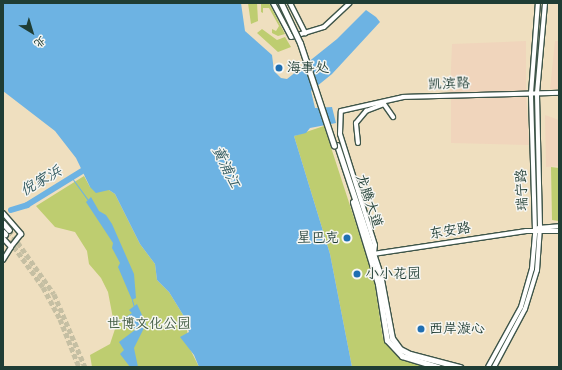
<!DOCTYPE html>
<meta charset="utf-8">
<style>
body{margin:0}
#map{position:relative;width:562px;height:370px;overflow:hidden;background:#efdfbf;font-family:"Balsamiq Sans","LXGW WenKai TC",sans-serif}
div>[style]{position:absolute}
[style*='--x']{left:calc(var(--x)*1px);top:calc(var(--y)*1px);width:calc(var(--w)*1px);rotate:calc(var(--a)*1deg)}
.built>*{inset:0;background:#f0d5bc}
.green>*{inset:0;background:#becd70}
.water>*{inset:0;background:#6db3e3}
.stream>*{height:1px;margin:-0.5px;padding:0 0.5px;transform-origin:0.5px;border-radius:0.5px;background:#6db3e3}
.river>*{height:6px;margin:-3px;padding:0 3px;transform-origin:3px;border-radius:3px;background:#6db3e3}
.major-tunnel>*{height:5px;margin-top:-2.5px;transform-origin:0;background:repeating-linear-gradient(90deg,#c5bfa3 0 5px,transparent 0 7.5px)}
.roads{filter:drop-shadow(1px 0 #3e5549) drop-shadow(-1px 0 #3e5549) drop-shadow(0 1px #3e5549) drop-shadow(0 -1px #3e5549)}
.minor>*{height:4px;margin:-2px;padding:0 2px;transform-origin:2px;border-radius:2px;background:#fff}
.major>*{height:5px;margin:-2.5px;padding:0 2.5px;transform-origin:2.5px;border-radius:2.5px;background:#fff}
.bridges{filter:drop-shadow(1px 0 #3e5549) drop-shadow(-1px 0 #3e5549) drop-shadow(0 1px #3e5549) drop-shadow(0 -1px #3e5549)}
.major-bridge>*{height:5px;margin:-2.5px;padding:0 2.5px;transform-origin:2.5px;border-radius:2.5px;background:#fff}
.dots>*{width:11px;height:11px;translate:-50% -50%;box-sizing:border-box;border:2px solid #f6f6f2;border-radius:50%}
span{translate:-50% -50%;white-space:nowrap;text-align:center;line-height:1.15;-webkit-text-stroke:3px #f6f6f2;paint-order:stroke}
.poi-label{font-size:14px;color:#1f3d34}
.left{translate:0 -50%;text-align:left}
.right{translate:-100% -50%;text-align:right}
.street-label{font-size:14px;color:#1f3d34}
.park-label{font-size:14px;color:#3f5a40}
.water-label{font-size:15px;color:#325a60;font-style:italic}
.frame{position:absolute;inset:0;border:4px solid #1f3d34;pointer-events:none}
.north{position:absolute;left:12px;top:12px;width:40px;height:40px;-webkit-text-stroke:3px #f6f6f2;paint-order:stroke;rotate:142deg;font-size:11px;font-weight:700;line-height:16px;text-align:center;color:#1f3d34}
.north::after{content:'';display:block;margin:auto;width:14px;height:18px;background:#1f3d34;clip-path:polygon(50% 0,100% 100%,50% 72%,0 100%)}
</style>
<div id="map">
<div class="built">
<i style="clip-path:polygon(526px 41px,526px 91px,450px 94px,452px 44px)"></i>
<i style="clip-path:polygon(555px 41px,559px 41px,559px 89px,550px 89px)"></i>
<i style="clip-path:polygon(526px 95px,529px 145px,451px 143px,451px 97px)"></i>
<i style="clip-path:polygon(545px 115px,559px 120px,559px 166px,546px 167px)"></i>
</div>
<div class="green">
<i style="clip-path:polygon(248px 3px,257px 3px,258px 21px,251px 24px)"></i>
<i style="clip-path:polygon(261px 3px,269px 3px,285px 34px,278px 36px,272px 33px,272px 29px,276px 31px,279px 26px,269px 8px,263px 8px,263px 13px,261px 12px)"></i>
<i style="clip-path:polygon(262px 29px,277px 40px,285px 37px,291px 47px,278px 52px,257px 33px)"></i>
<i style="clip-path:polygon(324px 126px,374px 279px,383px 339px,399px 357px,429px 367px,352px 367px,330px 254px,294px 136px)"></i>
<i style="clip-path:polygon(551px 167px,559px 168px,558px 221px,552px 220px)"></i>
<i style="clip-path:polygon(84px 176px,90px 187px,109px 190px,115px 194px,140px 244px,155px 264px,157px 280px,169px 292px,185px 318px,190px 349px,199px 367px,92px 367px,90px 355px,110px 344px,115px 329px,108px 292px,101px 278px,89px 264px,87px 251px,75px 232px,55px 227px,36px 206px)"></i>
</div>
<div class="water">
<i style="clip-path:polygon(3px 3px,241px 3px,245px 31px,272px 55px,274px 71px,281px 78px,287px 79px,337px 39px,366px 10px,376px 17px,380px 22px,332px 74px,311px 91px,315px 108px,332px 107px,336px 123px,310px 128px,306px 133px,294px 136px,330px 254px,352px 367px,199px 367px,194px 355px,180px 337px,189px 332px,185px 318px,169px 292px,157px 280px,155px 264px,140px 244px,115px 194px,109px 190px,96px 193px,90px 187px,76px 158px,55px 131px,3px 91px)"></i>
<i style="clip-path:polygon(91px 197px,99px 211px,106px 215px,112px 224px,134px 274px,136px 298px,132px 300px,118px 267px,120px 263px,112px 248px,113px 243px,86px 202px)"></i>
<i style="clip-path:polygon(137px 304px,146px 324px,134px 348px,138px 367px,130px 367px,120px 354px,124px 350px,119px 342px,135px 330px,126px 317px,132px 313px,129px 310px)"></i>
</div>
<div class="stream">
<i style="--x:72;--y:178;--w:27;--a:54"></i>
<i style="--x:132;--y:300;--w:7;--a:74"></i>
</div>
<div class="river">
<i style="--x:11;--y:210;--w:17;--a:-17"></i>
<i style="--x:27;--y:205;--w:65;--a:-31.7"></i>
</div>
<div class="major-tunnel">
<i style="--x:9;--y:230;--w:78;--a:54.9"></i>
<i style="--x:54;--y:294;--w:79;--a:67"></i>
<i style="--x:5;--y:234;--w:65;--a:54.4"></i>
<i style="--x:43;--y:287;--w:36;--a:62"></i>
<i style="--x:60;--y:319;--w:52;--a:68.4"></i>
</div>
<div class="roads">
<div class="minor">
<i style="--x:273;--y:3;--w:38;--a:62"></i>
<i style="--x:291;--y:37;--w:34;--a:-17"></i>
<i style="--x:324;--y:27;--w:35;--a:-43"></i>
<i style="--x:290;--y:3;--w:34;--a:63"></i>
<i style="--x:358;--y:143;--w:20;--a:-96"></i>
<i style="--x:356;--y:123;--w:16;--a:-50"></i>
<i style="--x:366;--y:111;--w:19;--a:-21"></i>
<i style="--x:384;--y:104;--w:16;--a:55"></i>
<i style="--x:3;--y:213;--w:28;--a:49"></i>
<i style="--x:21;--y:234;--w:16;--a:128"></i>
<i style="--x:11;--y:247;--w:12;--a:-132"></i>
<i style="--x:538;--y:228;--w:21;--a:-5"></i>
<i style="--x:374;--y:253;--w:8;--a:-83"></i>
<i style="--x:375;--y:245;--w:116;--a:-107.5"></i>
<i style="--x:340;--y:134;--w:23;--a:-88"></i>
<i style="--x:341;--y:111;--w:64;--a:-12.7"></i>
<i style="--x:403;--y:97;--w:156;--a:-1.5"></i>
<i style="--x:373;--y:254;--w:155;--a:-8.5"></i>
<i style="--x:526;--y:231;--w:33;--a:0"></i>
<i style="--x:3;--y:260;--w:15;--a:-58"></i>
<i style="--x:488;--y:367;--w:68;--a:-61.2"></i>
<i style="--x:521;--y:307;--w:40;--a:-74"></i>
<i style="--x:532;--y:269;--w:38;--a:-85"></i>
<i style="--x:535;--y:231;--w:138;--a:-91.7"></i>
<i style="--x:531;--y:93;--w:90;--a:-85.6"></i>
<i style="--x:494;--y:367;--w:66;--a:-61.9"></i>
<i style="--x:525;--y:309;--w:41;--a:-72.9"></i>
<i style="--x:537;--y:270;--w:43;--a:-86"></i>
<i style="--x:540;--y:227;--w:134;--a:-91.3"></i>
<i style="--x:537;--y:93;--w:90;--a:-84.9"></i>
</div>
<div class="major">
<i style="--x:337;--y:145;--w:136;--a:71.6"></i>
<i style="--x:380;--y:274;--w:65;--a:79.4"></i>
<i style="--x:392;--y:338;--w:14;--a:54"></i>
<i style="--x:400;--y:349;--w:11;--a:27"></i>
<i style="--x:410;--y:354;--w:52;--a:14.6"></i>
<i style="--x:353;--y:202;--w:86;--a:73"></i>
<i style="--x:378;--y:284;--w:57;--a:80.9"></i>
<i style="--x:387;--y:340;--w:22;--a:47"></i>
<i style="--x:402;--y:356;--w:38;--a:17"></i>
<i style="--x:3;--y:223;--w:9;--a:49"></i>
<i style="--x:3;--y:232;--w:3;--a:45"></i>
</div>
</div>
<div class="bridges">
<div class="major-bridge">
<i style="--x:281;--y:3;--w:44;--a:64.6"></i>
<i style="--x:300;--y:43;--w:108;--a:71.7"></i>
</div>
</div>
<div class="dots">
<i style="left:279px;top:68px;background:#1f6fb2"></i>
<i style="left:347px;top:238px;background:#1f6fb2"></i>
<i style="left:357px;top:274px;background:#1f6fb2"></i>
<i style="left:421px;top:329px;background:#1f6fb2"></i>
</div>
<div class="poi-label">
<span class="left" style="left:287px;top:68px">海事处</span>
<span class="right" style="left:339px;top:238px">星巴克</span>
<span class="left" style="left:365px;top:274px">小小花园</span>
<span class="left" style="left:429px;top:329px">西岸漩心</span>
</div>
<div class="street-label">
<span style="left:449px;top:84px;rotate:-2deg">凯滨路</span>
<span style="left:522px;top:190px;rotate:-92deg">瑞宁路</span>
<span style="left:369px;top:201px;rotate:71deg">龙腾大道</span>
<span style="left:450px;top:231px;rotate:-9deg">东安路</span>
</div>
<div class="park-label">
<span style="left:149px;top:324px">世博文化公园</span>
</div>
<div class="water-label">
<span style="left:226px;top:167px;rotate:64deg">黄浦江</span>
<span style="left:41px;top:181px;rotate:-30deg">倪家浜</span>
</div>
<div class="frame"></div>
<div class="north">北</div>
</div>
